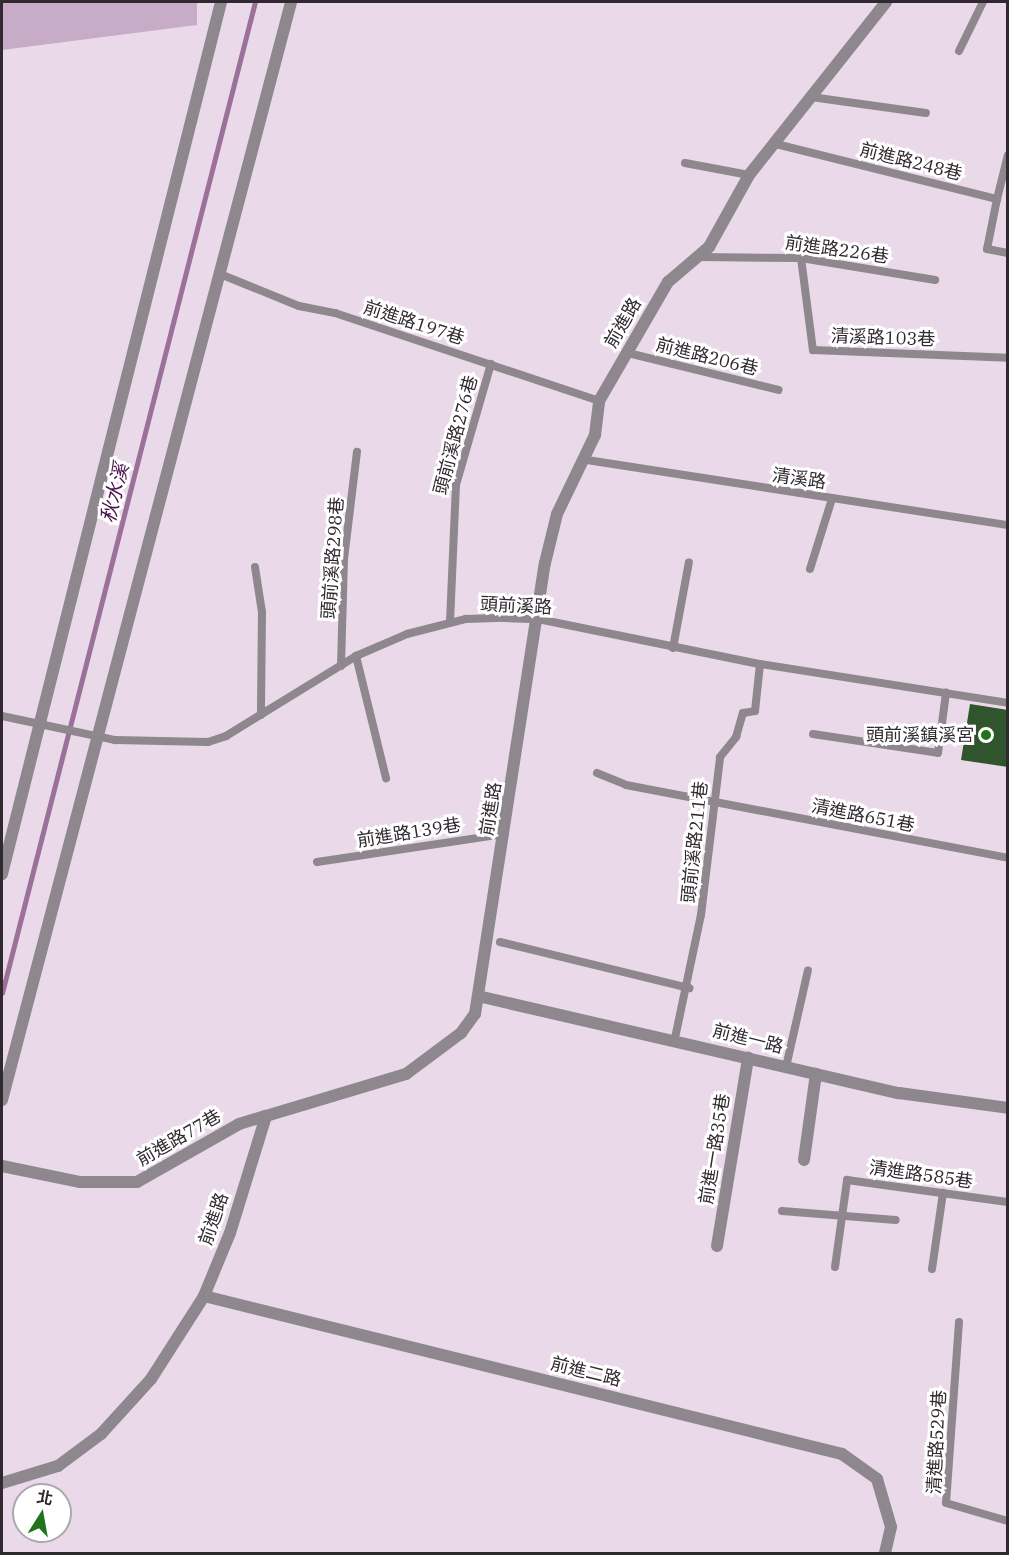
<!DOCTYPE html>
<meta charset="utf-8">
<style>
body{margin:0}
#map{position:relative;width:1009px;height:1555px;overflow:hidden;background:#ead9e9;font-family:"IBM Plex Serif","Noto Sans TC",serif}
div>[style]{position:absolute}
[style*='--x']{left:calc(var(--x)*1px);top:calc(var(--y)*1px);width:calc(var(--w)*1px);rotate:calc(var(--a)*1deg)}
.green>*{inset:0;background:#c8acc7}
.stream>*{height:4.5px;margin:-2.25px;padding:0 2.25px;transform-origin:2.25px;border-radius:2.25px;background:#9b7199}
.building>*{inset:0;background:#30552d}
.service>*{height:8px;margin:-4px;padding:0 4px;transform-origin:4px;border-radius:4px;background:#8e878d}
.minor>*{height:12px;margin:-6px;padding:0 6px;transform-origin:6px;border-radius:6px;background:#8e878d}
.dots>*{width:16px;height:16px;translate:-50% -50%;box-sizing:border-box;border:3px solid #fff;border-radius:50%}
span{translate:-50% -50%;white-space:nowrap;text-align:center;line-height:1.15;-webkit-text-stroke:6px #fff;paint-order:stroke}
.street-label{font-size:18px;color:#30292f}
.poi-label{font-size:18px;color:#30292f}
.right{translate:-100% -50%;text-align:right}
.water-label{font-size:20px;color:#4a154a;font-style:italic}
.frame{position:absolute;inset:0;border:3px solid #30292f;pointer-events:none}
.north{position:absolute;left:12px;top:1483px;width:60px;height:60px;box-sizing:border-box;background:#fff;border:2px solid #aca9ac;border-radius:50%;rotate:11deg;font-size:16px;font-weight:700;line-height:24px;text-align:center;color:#30292f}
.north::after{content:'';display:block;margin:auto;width:21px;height:27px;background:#21731c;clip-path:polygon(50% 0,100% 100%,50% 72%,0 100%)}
</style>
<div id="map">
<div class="green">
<i style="clip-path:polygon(2px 2px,197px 2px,197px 25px,2px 50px)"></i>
</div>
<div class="stream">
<i style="--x:2;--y:993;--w:1023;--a:-75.68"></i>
</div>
<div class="building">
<i style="clip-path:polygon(970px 704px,1008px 710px,1008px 767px,961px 760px)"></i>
</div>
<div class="service">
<i style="--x:959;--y:51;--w:55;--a:-63.9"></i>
<i style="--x:811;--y:97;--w:116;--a:7.9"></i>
<i style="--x:776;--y:144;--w:228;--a:14"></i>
<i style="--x:997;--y:199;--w:45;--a:-76"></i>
<i style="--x:685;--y:163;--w:65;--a:10.6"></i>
<i style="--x:997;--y:199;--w:51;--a:101.3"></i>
<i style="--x:987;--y:249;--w:21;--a:11"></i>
<i style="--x:699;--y:257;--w:102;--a:0.6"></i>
<i style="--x:801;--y:258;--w:136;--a:9.3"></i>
<i style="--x:801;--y:258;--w:93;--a:82.6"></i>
<i style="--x:813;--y:350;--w:195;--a:2.3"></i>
<i style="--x:220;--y:274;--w:85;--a:22.1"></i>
<i style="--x:299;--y:306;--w:37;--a:11"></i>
<i style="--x:335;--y:313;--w:278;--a:18.4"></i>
<i style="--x:628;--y:353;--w:155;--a:13.8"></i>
<i style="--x:587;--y:460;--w:426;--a:8.8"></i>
<i style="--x:255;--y:567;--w:46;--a:81.2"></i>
<i style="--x:262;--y:612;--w:103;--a:90.6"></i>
<i style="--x:810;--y:569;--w:73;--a:-72.6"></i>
<i style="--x:450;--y:622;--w:137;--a:-87.5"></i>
<i style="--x:456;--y:485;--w:126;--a:-73.9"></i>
<i style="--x:673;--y:648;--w:87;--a:-79.5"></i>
<i style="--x:356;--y:656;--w:126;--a:76.2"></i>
<i style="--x:341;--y:666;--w:107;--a:-88.4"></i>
<i style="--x:344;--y:559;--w:108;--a:-83.1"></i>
<i style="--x:2;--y:716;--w:116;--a:12"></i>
<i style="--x:115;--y:740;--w:93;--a:1.2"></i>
<i style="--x:208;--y:742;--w:19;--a:-18"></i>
<i style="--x:226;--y:736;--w:153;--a:-31.6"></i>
<i style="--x:356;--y:656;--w:56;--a:-23.3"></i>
<i style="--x:407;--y:634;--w:61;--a:-14.3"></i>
<i style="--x:466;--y:619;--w:38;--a:-2"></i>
<i style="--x:504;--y:618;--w:34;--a:2"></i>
<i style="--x:538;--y:619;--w:227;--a:11.5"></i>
<i style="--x:760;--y:664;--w:251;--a:8.9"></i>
<i style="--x:813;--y:734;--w:126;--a:8.6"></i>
<i style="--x:938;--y:753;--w:61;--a:-82.4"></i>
<i style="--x:597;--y:773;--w:31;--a:22"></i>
<i style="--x:626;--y:785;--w:389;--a:10.8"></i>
<i style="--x:317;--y:862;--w:190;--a:-8.5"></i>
<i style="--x:500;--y:942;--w:195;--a:13.7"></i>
<i style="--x:675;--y:1038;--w:126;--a:-78.1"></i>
<i style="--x:701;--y:915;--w:159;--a:-83.1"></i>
<i style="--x:720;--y:757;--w:26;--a:-51"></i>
<i style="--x:736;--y:737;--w:25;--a:-74"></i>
<i style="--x:743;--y:713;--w:12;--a:-9"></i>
<i style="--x:755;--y:711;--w:47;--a:-83.9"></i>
<i style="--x:786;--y:1067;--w:99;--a:-77.2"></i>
<i style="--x:782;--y:1211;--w:114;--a:4.5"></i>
<i style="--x:835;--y:1267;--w:88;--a:-82.1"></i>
<i style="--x:847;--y:1180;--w:162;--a:7.8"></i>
<i style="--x:932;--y:1269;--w:77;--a:-81.8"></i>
<i style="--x:959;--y:1322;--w:181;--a:94.1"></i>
<i style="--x:946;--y:1503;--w:65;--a:16.2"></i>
</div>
<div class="minor">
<i style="--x:2;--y:874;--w:899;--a:-75.9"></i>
<i style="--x:482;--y:997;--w:428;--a:13"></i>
<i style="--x:899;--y:1093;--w:110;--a:7.8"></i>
<i style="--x:2;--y:1100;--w:1135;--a:-75.25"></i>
<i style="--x:804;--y:1160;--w:87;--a:-82.1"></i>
<i style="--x:2;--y:1166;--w:80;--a:11.6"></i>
<i style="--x:80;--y:1182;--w:57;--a:0"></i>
<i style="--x:137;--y:1182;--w:117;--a:-29.6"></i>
<i style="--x:239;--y:1124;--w:28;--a:-17"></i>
<i style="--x:717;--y:1246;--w:191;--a:-80.6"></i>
<i style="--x:204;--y:1296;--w:657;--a:13.91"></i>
<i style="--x:842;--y:1454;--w:43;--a:35.5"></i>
<i style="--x:877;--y:1479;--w:50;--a:73.7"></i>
<i style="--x:891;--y:1527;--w:28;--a:103"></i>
<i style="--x:2;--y:1483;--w:59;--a:-16.9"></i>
<i style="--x:58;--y:1466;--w:54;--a:-36.7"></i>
<i style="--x:101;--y:1434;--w:74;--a:-47.7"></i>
<i style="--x:151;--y:1379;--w:98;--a:-57.4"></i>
<i style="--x:204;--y:1296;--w:68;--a:-67.6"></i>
<i style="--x:230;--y:1233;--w:122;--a:-72.9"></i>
<i style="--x:266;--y:1116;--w:146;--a:-16.7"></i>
<i style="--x:406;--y:1074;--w:69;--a:-36.7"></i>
<i style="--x:461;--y:1033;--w:24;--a:-54"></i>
<i style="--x:475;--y:1014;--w:456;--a:-81.2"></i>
<i style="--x:545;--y:563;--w:50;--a:-76.2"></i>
<i style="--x:557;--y:514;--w:88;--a:-64.3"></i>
<i style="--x:595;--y:435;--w:34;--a:-83"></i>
<i style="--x:599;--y:401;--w:138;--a:-59.9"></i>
<i style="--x:668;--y:282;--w:54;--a:-40.5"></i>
<i style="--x:709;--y:247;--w:82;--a:-60.9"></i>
<i style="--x:749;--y:175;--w:221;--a:-51.6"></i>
</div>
<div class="dots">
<i style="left:986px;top:735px;background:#21731c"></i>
</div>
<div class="street-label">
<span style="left:911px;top:162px;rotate:14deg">前進路248巷</span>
<span style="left:837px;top:250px;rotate:8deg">前進路226巷</span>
<span style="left:414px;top:323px;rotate:18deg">前進路197巷</span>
<span style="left:623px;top:323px;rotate:-60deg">前進路</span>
<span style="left:883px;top:338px;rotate:2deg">清溪路103巷</span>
<span style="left:707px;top:357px;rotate:14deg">前進路206巷</span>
<span style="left:456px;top:435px;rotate:-75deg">頭前溪路276巷</span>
<span style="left:799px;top:479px;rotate:8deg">清溪路</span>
<span style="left:333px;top:558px;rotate:-86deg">頭前溪路298巷</span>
<span style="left:516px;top:606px;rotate:3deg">頭前溪路</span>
<span style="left:491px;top:809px;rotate:-81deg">前進路</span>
<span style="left:863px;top:816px;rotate:11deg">清進路651巷</span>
<span style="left:409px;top:833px;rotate:-9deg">前進路139巷</span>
<span style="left:695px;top:842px;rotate:-84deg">頭前溪路211巷</span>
<span style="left:748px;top:1039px;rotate:14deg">前進一路</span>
<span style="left:179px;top:1138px;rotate:-30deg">前進路77巷</span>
<span style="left:715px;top:1149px;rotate:-81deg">前進一路35巷</span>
<span style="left:921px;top:1175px;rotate:8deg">清進路585巷</span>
<span style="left:214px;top:1219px;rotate:-71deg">前進路</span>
<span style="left:586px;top:1372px;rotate:14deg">前進二路</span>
<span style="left:937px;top:1442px;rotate:-87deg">清進路529巷</span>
</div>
<div class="poi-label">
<span class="right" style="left:974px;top:735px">頭前溪鎮溪宮</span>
</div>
<div class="water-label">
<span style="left:114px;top:493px;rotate:-76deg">秋水溪</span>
</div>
<div class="frame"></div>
<div class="north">北</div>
</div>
